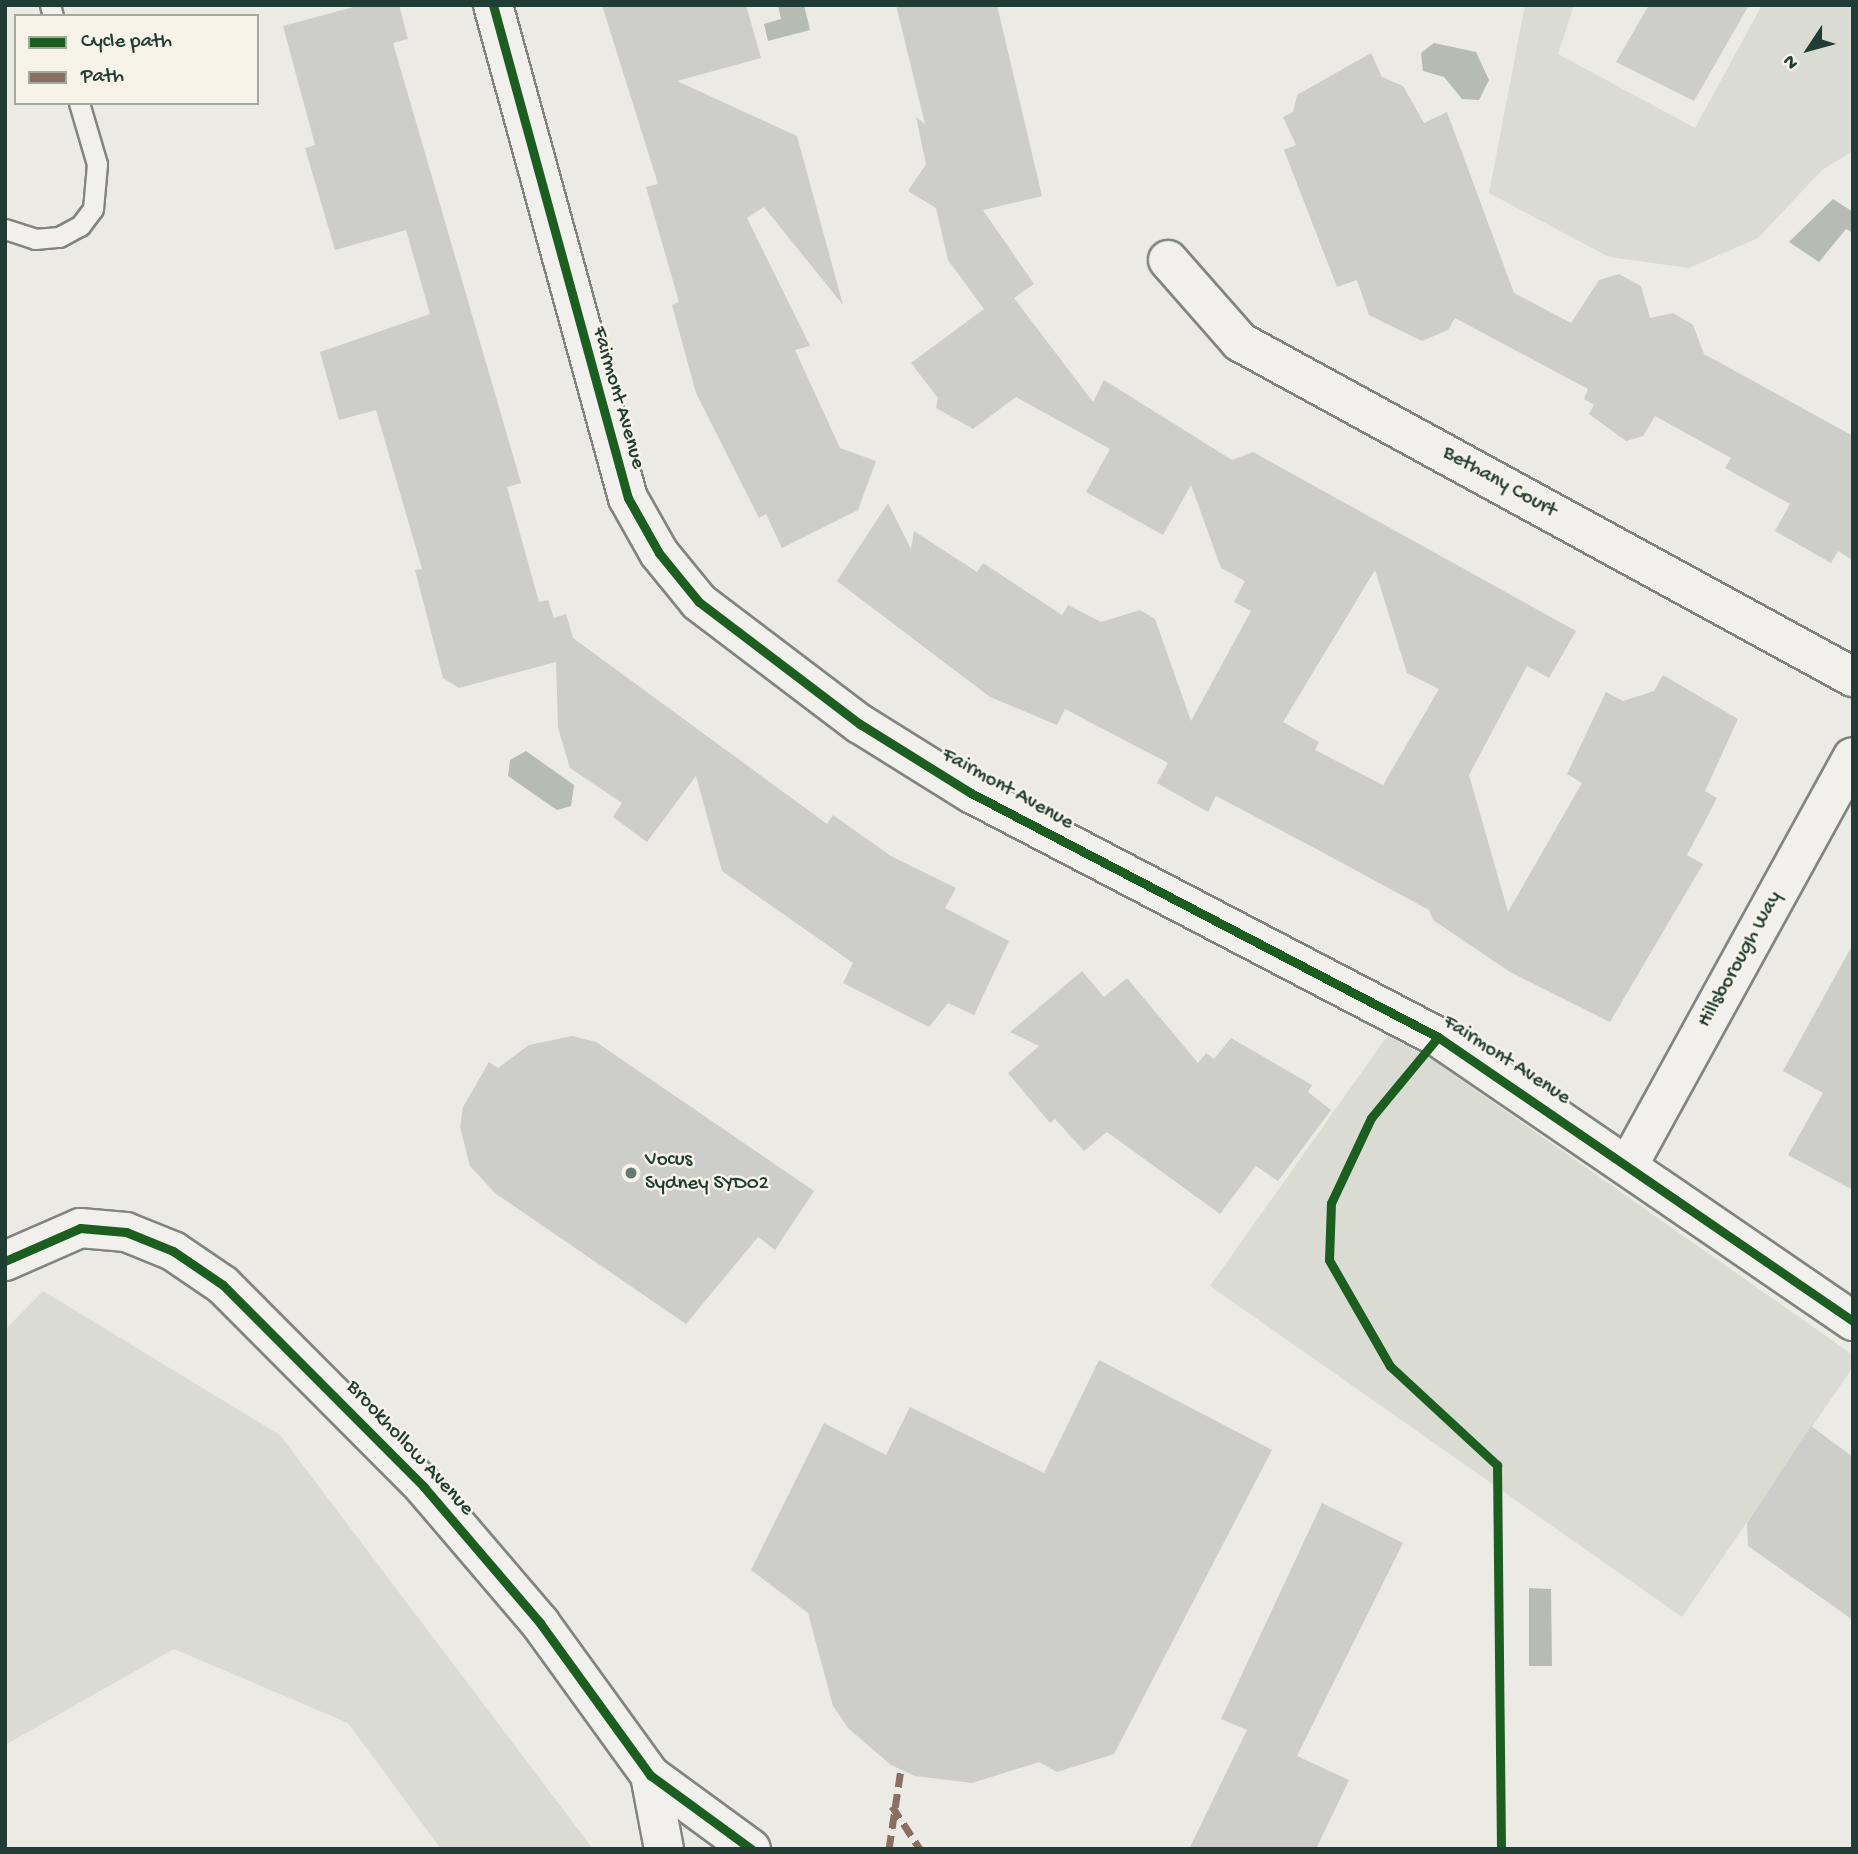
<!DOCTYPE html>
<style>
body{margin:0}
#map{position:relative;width:1858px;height:1854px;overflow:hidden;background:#ebeae4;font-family:"Gochi Hand",sans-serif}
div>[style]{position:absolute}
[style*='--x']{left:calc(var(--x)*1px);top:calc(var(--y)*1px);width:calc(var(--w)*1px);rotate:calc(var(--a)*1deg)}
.green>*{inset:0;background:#dadbd2}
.water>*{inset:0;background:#b6bcb4}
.building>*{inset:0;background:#cdceca}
.roads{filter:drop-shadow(2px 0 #808581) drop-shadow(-2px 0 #808581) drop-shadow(0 2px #808581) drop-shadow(0 -2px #808581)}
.lane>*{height:19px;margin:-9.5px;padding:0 9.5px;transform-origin:9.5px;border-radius:9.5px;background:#f1f0ec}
.street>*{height:38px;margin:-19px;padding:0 19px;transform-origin:19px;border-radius:19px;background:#f1f0ec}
.quiet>*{height:7px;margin-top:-3.5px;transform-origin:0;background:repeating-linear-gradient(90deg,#8d6e63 0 14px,transparent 0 21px)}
.cycleway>*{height:9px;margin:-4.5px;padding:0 4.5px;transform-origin:4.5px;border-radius:4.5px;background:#1b5e20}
.dots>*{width:19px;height:19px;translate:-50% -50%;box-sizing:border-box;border:4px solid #f7f3e8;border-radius:50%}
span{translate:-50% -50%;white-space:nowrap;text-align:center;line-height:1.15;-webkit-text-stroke:5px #f7f3e8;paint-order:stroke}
.street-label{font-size:21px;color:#1f3d34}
.poi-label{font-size:21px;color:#1f3d34}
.left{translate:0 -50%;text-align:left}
.frame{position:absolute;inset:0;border:7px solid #1f3d34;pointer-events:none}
.legend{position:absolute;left:14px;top:14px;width:245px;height:91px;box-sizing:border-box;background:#f7f3e8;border:2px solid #a1aaa0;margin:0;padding:9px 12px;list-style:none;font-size:21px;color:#1f3d34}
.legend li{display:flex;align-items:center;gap:14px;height:35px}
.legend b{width:35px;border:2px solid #a1aaa0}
.north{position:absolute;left:1774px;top:14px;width:70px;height:70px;-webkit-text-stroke:5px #f7f3e8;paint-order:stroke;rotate:234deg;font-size:19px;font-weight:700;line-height:28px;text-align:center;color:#1f3d34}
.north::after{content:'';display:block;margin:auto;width:24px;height:32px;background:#1f3d34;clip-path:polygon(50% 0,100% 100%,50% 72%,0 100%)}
</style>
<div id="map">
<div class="green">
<i style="clip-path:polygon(1525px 5px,1574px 5px,1558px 54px,1695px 128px,1762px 5px,1853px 5px,1853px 151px,1822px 170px,1758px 238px,1689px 268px,1609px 257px,1489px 193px)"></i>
<i style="clip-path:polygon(1388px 1035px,1430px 1058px,1853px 1355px,1853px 1367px,1682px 1617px,1210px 1286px)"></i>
<i style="clip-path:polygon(43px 1291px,280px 1435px,593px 1849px,441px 1849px,348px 1723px,174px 1649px,5px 1745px,5px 1330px)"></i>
</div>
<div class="water">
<i style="clip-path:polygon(778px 5px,804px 5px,810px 30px,768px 41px,764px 24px,781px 19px)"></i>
<i style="clip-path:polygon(1434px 43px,1476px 52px,1489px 80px,1479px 100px,1462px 99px,1444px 77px,1423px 71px,1421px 53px)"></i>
<i style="clip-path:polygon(1833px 199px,1853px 212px,1853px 233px,1846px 229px,1819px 262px,1789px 242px)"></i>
<i style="clip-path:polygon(526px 751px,574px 785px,571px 806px,557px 810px,508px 776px,510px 760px)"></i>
<i style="clip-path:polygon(1529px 1588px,1551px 1589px,1552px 1666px,1529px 1666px)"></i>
</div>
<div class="building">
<i style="clip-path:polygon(361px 5px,399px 5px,408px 39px,393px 43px,521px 483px,507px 487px,539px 602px,548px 600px,554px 618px,566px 614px,573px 638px,827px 824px,833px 815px,891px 856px,956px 888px,945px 908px,1009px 941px,974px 1015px,948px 1003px,929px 1027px,843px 983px,853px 963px,722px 871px,696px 776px,647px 842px,613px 817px,622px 803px,570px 768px,558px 728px,556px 662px,459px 688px,443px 678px,415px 570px,422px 569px,376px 410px,339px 420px,320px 352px,430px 314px,406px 230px,335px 250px,305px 148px,315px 145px,283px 26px)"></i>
<i style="clip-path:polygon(602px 5px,746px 5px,761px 58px,677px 81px,797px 136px,843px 305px,764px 207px,747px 218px,810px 346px,795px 350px,840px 448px,876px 461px,858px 510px,782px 548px,766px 514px,759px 518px,696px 393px,672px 305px,679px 302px,646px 187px,658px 184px)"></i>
<i style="clip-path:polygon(evenodd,896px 5px,997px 5px,1042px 196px,983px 210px,1034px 284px,1014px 298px,1093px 402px,1104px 380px,1232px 460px,1253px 452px,1576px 631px,1549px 678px,1527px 666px,1469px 775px,1508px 912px,1582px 783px,1567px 774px,1606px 692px,1623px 701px,1654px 691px,1663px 675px,1738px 719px,1705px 791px,1717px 798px,1687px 855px,1703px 864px,1610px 1022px,1510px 972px,1433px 920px,1429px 910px,1320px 851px,1216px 796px,1208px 812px,1157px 783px,1168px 763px,1065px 709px,1057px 725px,990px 697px,837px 581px,888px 503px,911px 549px,914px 531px,977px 572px,983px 563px,1062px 615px,1068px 605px,1101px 622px,1140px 610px,1155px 619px,1191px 721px,1251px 611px,1234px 602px,1245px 581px,1221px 568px,1191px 485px,1163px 535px,1086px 492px,1110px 449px,1016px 397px,973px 429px,936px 408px,938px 398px,911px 363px,984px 309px,948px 260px,936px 208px,908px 191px,926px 164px,916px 117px,925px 124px,896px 5px,1375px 570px,1407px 673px,1439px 689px,1383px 785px,1315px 750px,1319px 742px,1283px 722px,1375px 570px)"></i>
<i style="clip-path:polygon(1649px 5px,1749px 5px,1694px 101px,1616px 62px)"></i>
<i style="clip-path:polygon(1371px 53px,1382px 77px,1403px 86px,1424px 123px,1447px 112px,1514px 293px,1571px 323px,1599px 280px,1619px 274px,1641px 286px,1650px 318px,1673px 313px,1693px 325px,1704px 354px,1853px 436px,1853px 560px,1838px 551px,1831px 563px,1775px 531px,1790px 504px,1725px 468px,1731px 458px,1655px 416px,1643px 436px,1626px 441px,1589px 414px,1594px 405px,1584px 399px,1588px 389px,1455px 318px,1448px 330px,1422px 341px,1369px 315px,1357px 280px,1337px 287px,1284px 150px,1296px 145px,1283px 117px,1293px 112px,1297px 95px)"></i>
<i style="clip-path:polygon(1853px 944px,1853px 1190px,1788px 1155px,1823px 1093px,1783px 1071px)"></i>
<i style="clip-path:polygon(1082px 971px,1104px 997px,1127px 978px,1198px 1063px,1206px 1053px,1214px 1059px,1231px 1038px,1312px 1085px,1308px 1092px,1331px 1110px,1278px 1181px,1256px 1166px,1220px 1214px,1107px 1132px,1084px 1151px,1055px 1119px,1050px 1123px,1008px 1073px,1039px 1046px,1010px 1032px)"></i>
<i style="clip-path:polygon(572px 1036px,596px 1042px,814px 1191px,775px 1250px,758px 1237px,686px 1324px,495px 1193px,470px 1166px,460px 1127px,463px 1107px,489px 1062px,498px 1068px,529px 1045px)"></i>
<i style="clip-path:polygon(1099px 1360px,1272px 1450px,1114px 1754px,1057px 1772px,1039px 1762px,972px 1783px,915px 1776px,891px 1765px,848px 1728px,833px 1706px,808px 1613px,751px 1570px,824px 1423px,886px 1455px,910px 1407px,1044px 1473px)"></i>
<i style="clip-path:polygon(1811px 1426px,1853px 1457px,1853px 1620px,1748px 1546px,1747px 1523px)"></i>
<i style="clip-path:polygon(1322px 1503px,1403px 1543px,1297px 1756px,1349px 1780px,1316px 1849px,1189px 1849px,1247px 1730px,1221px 1719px)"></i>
</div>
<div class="roads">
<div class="lane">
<i style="--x:50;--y:5;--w:11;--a:75"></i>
<i style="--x:5;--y:229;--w:32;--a:18"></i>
<i style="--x:35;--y:239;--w:24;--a:-5"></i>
<i style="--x:59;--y:237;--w:24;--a:-28"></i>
<i style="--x:80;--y:226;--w:21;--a:-53"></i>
<i style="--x:93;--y:209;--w:45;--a:-84.9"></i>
<i style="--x:97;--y:164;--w:64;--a:-106.4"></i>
</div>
<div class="street">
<i style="--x:493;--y:5;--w:511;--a:74.69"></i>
<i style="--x:628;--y:498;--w:63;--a:60.6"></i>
<i style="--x:659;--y:553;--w:63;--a:50.8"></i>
<i style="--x:699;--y:602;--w:202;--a:37.2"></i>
<i style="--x:860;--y:724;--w:131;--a:31.9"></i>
<i style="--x:971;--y:793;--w:527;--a:27.59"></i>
<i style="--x:1438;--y:1037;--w:503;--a:34.39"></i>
<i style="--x:1168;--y:260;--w:109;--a:48.7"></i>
<i style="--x:1240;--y:342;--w:699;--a:28.66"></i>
<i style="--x:1630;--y:1162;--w:462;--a:-61.2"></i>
<i style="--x:5;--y:1261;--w:82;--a:-23.7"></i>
<i style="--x:80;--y:1228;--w:46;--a:5"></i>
<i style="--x:126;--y:1232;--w:51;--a:22"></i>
<i style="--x:173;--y:1251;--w:60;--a:34.2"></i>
<i style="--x:223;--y:1285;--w:285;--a:45.1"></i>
<i style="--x:424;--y:1487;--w:179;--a:49.5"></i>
<i style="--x:540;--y:1623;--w:188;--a:54.1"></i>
<i style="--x:650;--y:1775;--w:125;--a:36.2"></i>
<i style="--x:650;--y:1775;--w:75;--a:79.3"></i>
</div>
</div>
<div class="quiet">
<i style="--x:892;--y:1806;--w:51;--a:56.9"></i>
<i style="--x:889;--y:1849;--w:81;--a:-81.5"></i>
</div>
<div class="cycleway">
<i style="--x:493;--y:5;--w:511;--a:74.69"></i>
<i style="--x:628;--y:498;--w:63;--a:60.6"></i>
<i style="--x:659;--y:553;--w:63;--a:50.8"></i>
<i style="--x:699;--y:602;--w:202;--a:37.2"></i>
<i style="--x:860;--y:724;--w:131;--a:31.9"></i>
<i style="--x:971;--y:793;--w:527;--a:27.59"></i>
<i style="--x:1438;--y:1037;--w:503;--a:34.39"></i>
<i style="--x:1438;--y:1037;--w:105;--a:129.6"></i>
<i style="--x:1371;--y:1118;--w:94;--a:115.2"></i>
<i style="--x:1331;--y:1203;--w:57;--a:92"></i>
<i style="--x:1329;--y:1260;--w:122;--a:60.1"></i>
<i style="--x:1390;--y:1366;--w:146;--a:42.8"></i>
<i style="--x:1497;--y:1465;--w:384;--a:89.4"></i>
<i style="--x:5;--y:1261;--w:82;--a:-23.7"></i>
<i style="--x:80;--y:1228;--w:46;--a:5"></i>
<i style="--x:126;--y:1232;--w:51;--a:22"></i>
<i style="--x:173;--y:1251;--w:60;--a:34.2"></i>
<i style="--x:223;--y:1285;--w:285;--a:45.1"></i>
<i style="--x:424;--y:1487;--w:179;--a:49.5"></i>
<i style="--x:540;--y:1623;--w:188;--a:54.1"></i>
<i style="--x:650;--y:1775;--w:125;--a:36.2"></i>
</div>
<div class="dots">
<i style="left:631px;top:1173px;background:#667a72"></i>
</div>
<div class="street-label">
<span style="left:617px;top:398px;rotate:74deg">Fairmont Avenue</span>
<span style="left:1499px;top:483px;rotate:29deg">Bethany Court</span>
<span style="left:1007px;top:790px;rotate:29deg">Fairmont Avenue</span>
<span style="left:1741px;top:960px;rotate:-61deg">Hillsborough Way</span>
<span style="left:1506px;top:1061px;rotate:33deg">Fairmont Avenue</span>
<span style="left:409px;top:1449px;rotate:47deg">Brookhollow Avenue</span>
</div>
<div class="poi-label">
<span class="left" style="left:645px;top:1173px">Vocus<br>Sydney SYD02</span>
</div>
<div class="frame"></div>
<ul class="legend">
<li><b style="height:9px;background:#1b5e20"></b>Cycle path</li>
<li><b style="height:9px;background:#8d6e63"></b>Path</li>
</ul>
<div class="north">N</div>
</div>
